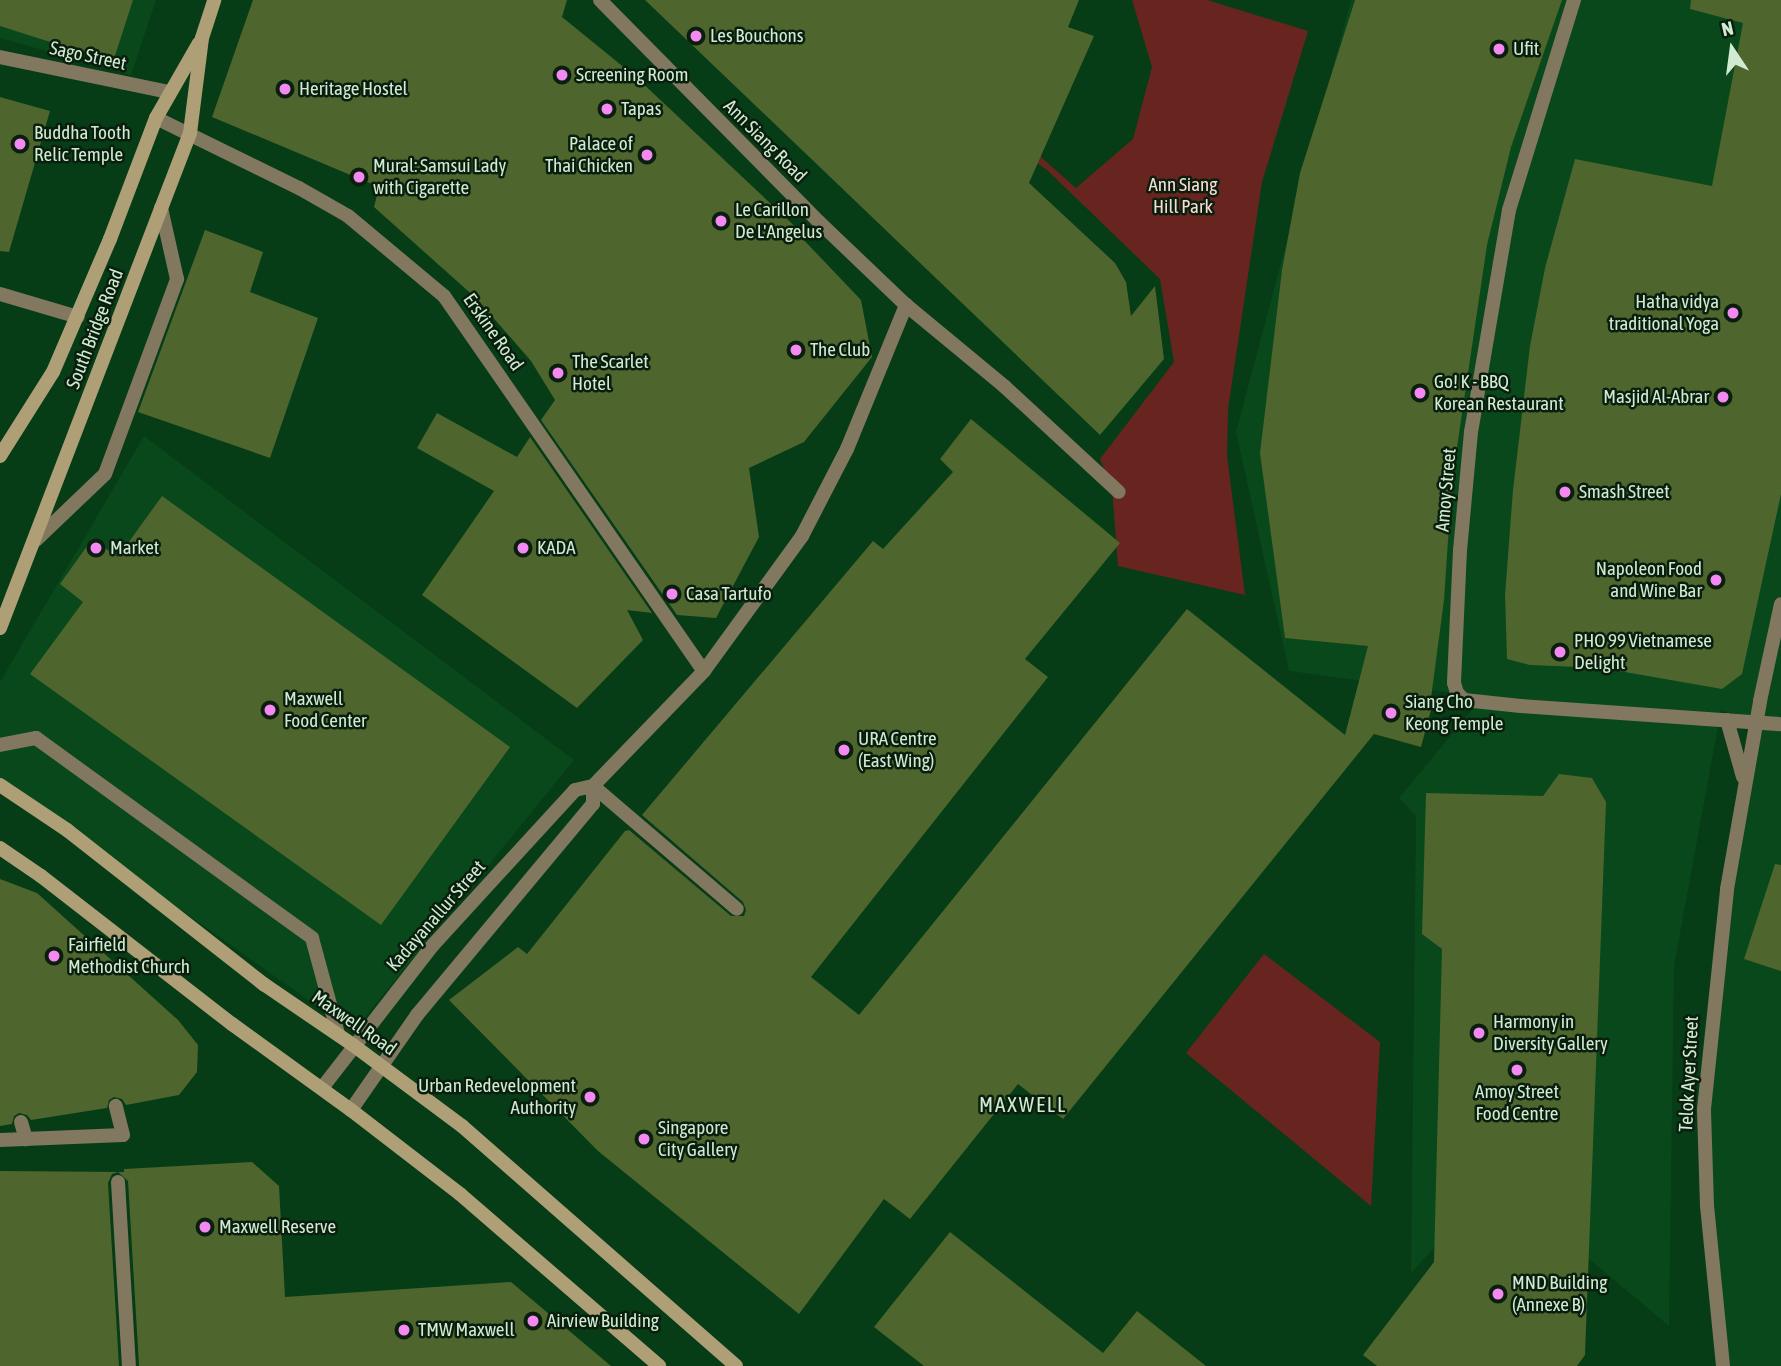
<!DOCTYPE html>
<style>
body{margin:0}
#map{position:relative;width:1781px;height:1366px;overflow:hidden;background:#063c16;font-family:"Asap Condensed",sans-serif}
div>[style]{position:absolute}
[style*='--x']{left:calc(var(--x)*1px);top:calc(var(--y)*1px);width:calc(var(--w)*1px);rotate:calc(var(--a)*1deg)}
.built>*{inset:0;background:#09481b}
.green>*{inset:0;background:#68251f}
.building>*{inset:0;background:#4e652e}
.lane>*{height:14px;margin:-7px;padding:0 7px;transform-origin:7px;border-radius:7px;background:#82775f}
.street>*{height:14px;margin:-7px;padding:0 7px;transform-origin:7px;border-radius:7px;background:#82775f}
.secondary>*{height:14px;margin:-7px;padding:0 7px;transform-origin:7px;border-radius:7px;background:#af9f77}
.dots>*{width:19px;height:19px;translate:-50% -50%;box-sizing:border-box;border:4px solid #0a1e0d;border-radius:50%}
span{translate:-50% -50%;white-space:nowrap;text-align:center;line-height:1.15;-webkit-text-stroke:5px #0a1e0d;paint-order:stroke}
.poi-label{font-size:19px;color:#d1ebd3}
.left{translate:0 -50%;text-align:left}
.right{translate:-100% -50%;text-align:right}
.street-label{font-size:19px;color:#d1ebd3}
.park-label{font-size:19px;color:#fadcd7}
.neighbourhood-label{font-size:21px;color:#d1ebd3;letter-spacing:2px}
.north{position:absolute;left:1697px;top:14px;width:70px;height:70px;-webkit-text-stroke:5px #0a1e0d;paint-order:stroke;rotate:347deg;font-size:19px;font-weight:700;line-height:28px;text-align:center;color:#d1ebd3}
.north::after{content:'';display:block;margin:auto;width:24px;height:32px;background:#d1ebd3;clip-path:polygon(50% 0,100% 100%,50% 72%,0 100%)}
</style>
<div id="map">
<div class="built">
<i style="clip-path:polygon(0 0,156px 0,131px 75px,0 38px)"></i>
<i style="clip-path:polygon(1351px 0,1781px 0,1781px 1366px,1723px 1366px,1704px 1109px,1756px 721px,1721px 710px,1674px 966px,1669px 1326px,1496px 1181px,1411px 1273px,1416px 816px,1399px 798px,1483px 697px,1289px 671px,1236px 432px)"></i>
<i style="clip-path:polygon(144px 436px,574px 760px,353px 1032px,0 781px,0 682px)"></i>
</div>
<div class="green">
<i style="clip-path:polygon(1132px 0,1207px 0,1308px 31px,1262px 182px,1228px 409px,1227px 456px,1245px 595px,1118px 566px,1112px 488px,1100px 459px,1174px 362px,1160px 279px,1047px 170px,883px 58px,932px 61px,1076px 188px,1133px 139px,1152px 67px)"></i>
<i style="clip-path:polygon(1264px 954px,1380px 1042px,1371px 1206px,1186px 1053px)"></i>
</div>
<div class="building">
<i style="clip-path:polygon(0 0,133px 0,113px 62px,0 26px)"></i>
<i style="clip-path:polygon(253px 0,567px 0,562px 17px,637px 78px,802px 233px,800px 236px,861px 300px,872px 357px,804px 442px,749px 468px,759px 537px,716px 618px,677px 615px,541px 420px,555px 400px,531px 361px,477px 299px,374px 207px,379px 187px,212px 117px)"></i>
<i style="clip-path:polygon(645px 0,1079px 0,1068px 27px,1094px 36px,1029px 183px,1115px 263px,1126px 282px,1131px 316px,1155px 286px,1164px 359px,1100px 435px)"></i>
<i style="clip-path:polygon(1355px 0,1562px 0,1511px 147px,1487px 245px,1452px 481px,1444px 600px,1431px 698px,1434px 699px,1421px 747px,1374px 734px,1063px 1119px,1018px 1084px,910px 1219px,884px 1199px,799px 1314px,598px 1151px,449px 1000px,518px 947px,527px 954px,625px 831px,629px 830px,731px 916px,744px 916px,746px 910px,743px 902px,642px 815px,873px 541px,883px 549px,953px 472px,940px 459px,971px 419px,1120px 543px,1025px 659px,1048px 677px,811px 977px,859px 1015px,1187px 609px,1345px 735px,1368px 646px,1285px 638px,1260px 453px,1282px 270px,1300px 173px)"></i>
<i style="clip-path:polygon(1691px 0,1781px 0,1781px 494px,1742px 674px,1722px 689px,1602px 668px,1530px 665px,1507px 659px,1505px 595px,1513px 490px,1530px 346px,1545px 268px,1575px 159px,1712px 186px,1743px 23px,1690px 9px)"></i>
<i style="clip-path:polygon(0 97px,50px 111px,9px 252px,0 251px)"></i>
<i style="clip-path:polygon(205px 230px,263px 252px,250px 292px,318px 318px,270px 458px,138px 412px)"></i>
<i style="clip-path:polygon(437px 413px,517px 457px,530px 437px,652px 613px,627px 610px,643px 640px,577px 708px,422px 595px,494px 491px,417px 448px)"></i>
<i style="clip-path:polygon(162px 496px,510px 747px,381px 925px,30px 674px,83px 602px,60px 584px,92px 539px,118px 557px)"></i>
<i style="clip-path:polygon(1559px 774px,1592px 778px,1606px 802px,1585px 1355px,1577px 1366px,1377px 1366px,1363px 1355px,1434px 1262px,1442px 949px,1422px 934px,1426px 793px,1543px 796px)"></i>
<i style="clip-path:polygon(1775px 864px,1781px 865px,1781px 971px,1744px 959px)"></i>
<i style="clip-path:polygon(0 879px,37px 893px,178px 1020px,198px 1045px,197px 1072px,179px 1095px,126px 1105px,122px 1099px,114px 1097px,109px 1100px,107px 1108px,31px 1120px,27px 1115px,19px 1113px,14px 1116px,12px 1124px,0 1126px)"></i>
<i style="clip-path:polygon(252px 1162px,279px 1186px,285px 1297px,511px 1282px,611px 1366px,139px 1366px,128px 1181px,118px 1172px,112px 1174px,108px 1183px,119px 1366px,0 1366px,0 1171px,124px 1172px,124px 1169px)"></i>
<i style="clip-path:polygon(950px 1232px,1103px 1353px,1137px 1311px,1206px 1366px,924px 1366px,874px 1327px)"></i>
</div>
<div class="lane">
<i style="--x:0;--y:294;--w:81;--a:16.4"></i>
<i style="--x:36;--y:540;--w:95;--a:-43.7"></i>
<i style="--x:105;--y:474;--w:208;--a:-69.7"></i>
<i style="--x:177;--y:279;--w:73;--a:-102.7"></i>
<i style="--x:0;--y:745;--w:37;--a:-11"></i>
<i style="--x:36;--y:738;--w:341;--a:35.9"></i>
<i style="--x:312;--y:938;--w:99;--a:74.8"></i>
<i style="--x:593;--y:786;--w:189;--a:40.5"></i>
<i style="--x:21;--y:1122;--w:18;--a:74"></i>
<i style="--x:0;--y:1140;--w:123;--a:-2.3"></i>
<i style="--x:123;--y:1135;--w:30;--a:-104"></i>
<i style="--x:118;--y:1182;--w:184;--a:86.6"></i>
</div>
<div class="street">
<i style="--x:600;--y:0;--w:312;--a:45.4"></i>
<i style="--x:819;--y:222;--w:120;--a:43.7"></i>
<i style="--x:906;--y:305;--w:127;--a:39.6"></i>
<i style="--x:1004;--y:386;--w:156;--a:42.7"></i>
<i style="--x:1574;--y:0;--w:220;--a:107.2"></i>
<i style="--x:1509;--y:210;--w:225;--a:99.7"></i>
<i style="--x:1471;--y:432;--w:119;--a:95.3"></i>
<i style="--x:1460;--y:550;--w:133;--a:92.6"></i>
<i style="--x:1454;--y:683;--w:10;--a:73"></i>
<i style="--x:1457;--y:693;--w:10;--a:45"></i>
<i style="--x:1464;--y:700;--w:57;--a:6"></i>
<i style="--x:1521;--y:706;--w:261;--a:4"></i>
<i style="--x:0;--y:57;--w:173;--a:11.7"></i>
<i style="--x:156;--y:118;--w:159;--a:26.1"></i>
<i style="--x:299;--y:188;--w:56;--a:29.7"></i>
<i style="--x:348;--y:216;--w:125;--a:39.8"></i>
<i style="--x:444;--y:296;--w:456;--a:55.3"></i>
<i style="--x:1727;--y:720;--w:59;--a:74.3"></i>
<i style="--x:322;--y:1088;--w:181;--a:-52.2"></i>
<i style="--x:433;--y:945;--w:210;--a:-47.5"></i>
<i style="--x:575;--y:790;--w:18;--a:-13"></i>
<i style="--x:593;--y:786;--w:160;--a:-46"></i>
<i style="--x:704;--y:671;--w:167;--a:-54"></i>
<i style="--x:802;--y:536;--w:98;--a:-62.7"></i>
<i style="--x:847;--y:449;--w:156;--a:-67.7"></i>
<i style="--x:351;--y:1110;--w:116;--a:-55.2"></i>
<i style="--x:417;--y:1015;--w:275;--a:-50.2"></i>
<i style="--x:593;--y:804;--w:18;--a:-90"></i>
<i style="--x:1723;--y:1366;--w:161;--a:-95.7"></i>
<i style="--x:1707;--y:1206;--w:97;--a:-91.8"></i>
<i style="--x:1704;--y:1109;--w:221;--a:-84"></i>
<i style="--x:1727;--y:889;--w:191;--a:-80"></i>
<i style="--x:1760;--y:701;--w:99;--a:-77.8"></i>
</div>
<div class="secondary">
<i style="--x:0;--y:456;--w:99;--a:-57.8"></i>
<i style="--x:53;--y:372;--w:145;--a:-66.8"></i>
<i style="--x:110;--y:239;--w:129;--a:-69.2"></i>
<i style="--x:156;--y:118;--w:86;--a:-60.2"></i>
<i style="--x:0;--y:628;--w:530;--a:-69"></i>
<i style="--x:190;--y:133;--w:96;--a:-82.8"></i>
<i style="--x:202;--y:38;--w:40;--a:-72"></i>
<i style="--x:0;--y:785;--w:81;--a:33.9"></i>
<i style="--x:67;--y:830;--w:251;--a:38.1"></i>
<i style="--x:265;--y:985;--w:107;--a:34.3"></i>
<i style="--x:353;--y:1045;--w:136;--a:36.6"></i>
<i style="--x:462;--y:1126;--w:364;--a:41.2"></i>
<i style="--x:0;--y:848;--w:50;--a:34.3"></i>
<i style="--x:41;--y:876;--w:242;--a:37.8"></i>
<i style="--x:232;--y:1024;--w:147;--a:35.9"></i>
<i style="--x:351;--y:1110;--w:138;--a:37.6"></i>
<i style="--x:460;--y:1194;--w:263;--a:40.8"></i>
</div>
<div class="dots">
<i style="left:696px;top:36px;background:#f389f1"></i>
<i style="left:1499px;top:49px;background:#f389f1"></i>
<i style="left:562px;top:75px;background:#f389f1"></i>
<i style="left:285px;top:89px;background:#f389f1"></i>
<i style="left:607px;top:109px;background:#f389f1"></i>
<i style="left:20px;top:144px;background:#f389f1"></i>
<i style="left:647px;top:155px;background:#f389f1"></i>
<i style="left:359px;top:177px;background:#f389f1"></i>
<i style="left:721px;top:221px;background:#f389f1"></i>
<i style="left:1733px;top:313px;background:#f389f1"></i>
<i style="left:796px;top:350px;background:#f389f1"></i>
<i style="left:558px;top:373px;background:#f389f1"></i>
<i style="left:1420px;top:393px;background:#f389f1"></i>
<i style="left:1723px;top:397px;background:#f389f1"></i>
<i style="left:1565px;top:492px;background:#f389f1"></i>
<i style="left:96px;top:548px;background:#f389f1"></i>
<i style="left:523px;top:548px;background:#f389f1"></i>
<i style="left:1716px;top:580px;background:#f389f1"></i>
<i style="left:672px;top:594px;background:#f389f1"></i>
<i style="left:1560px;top:652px;background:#f389f1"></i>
<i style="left:270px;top:710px;background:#f389f1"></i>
<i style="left:1391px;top:713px;background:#f389f1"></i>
<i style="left:844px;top:750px;background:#f389f1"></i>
<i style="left:54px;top:956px;background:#f389f1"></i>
<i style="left:1479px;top:1033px;background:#f389f1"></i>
<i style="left:1517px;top:1070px;background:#f389f1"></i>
<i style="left:590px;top:1097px;background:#f389f1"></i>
<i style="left:644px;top:1139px;background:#f389f1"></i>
<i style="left:205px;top:1227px;background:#f389f1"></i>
<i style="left:1498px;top:1294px;background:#f389f1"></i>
<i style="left:533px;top:1321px;background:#f389f1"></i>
<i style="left:404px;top:1330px;background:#f389f1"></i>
</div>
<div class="poi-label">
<span class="left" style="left:710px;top:36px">Les Bouchons</span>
<span class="left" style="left:1513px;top:49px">Ufit</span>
<span class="left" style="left:576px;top:75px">Screening Room</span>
<span class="left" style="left:299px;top:89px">Heritage Hostel</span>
<span class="left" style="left:621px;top:109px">Tapas</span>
<span class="left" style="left:34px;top:144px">Buddha Tooth<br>Relic Temple</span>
<span class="right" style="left:633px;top:155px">Palace of<br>Thai Chicken</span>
<span class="left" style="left:373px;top:177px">Mural: Samsui Lady<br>with Cigarette</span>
<span class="left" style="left:735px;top:221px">Le Carillon<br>De L'Angelus</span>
<span class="right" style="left:1719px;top:313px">Hatha vidya<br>traditional Yoga</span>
<span class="left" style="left:810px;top:350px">The Club</span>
<span class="left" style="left:572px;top:373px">The Scarlet<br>Hotel</span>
<span class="left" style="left:1434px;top:393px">Go! K - BBQ<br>Korean Restaurant</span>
<span class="right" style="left:1709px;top:397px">Masjid Al-Abrar</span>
<span class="left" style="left:1579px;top:492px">Smash Street</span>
<span class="left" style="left:110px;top:548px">Market</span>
<span class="left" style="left:537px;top:548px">KADA</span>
<span class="right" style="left:1702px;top:580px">Napoleon Food<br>and Wine Bar</span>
<span class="left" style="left:686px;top:594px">Casa Tartufo</span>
<span class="left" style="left:1574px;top:652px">PHO 99 Vietnamese<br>Delight</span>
<span class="left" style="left:284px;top:710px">Maxwell<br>Food Center</span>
<span class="left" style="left:1405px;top:713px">Siang Cho<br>Keong Temple</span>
<span class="left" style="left:858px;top:750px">URA Centre<br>(East Wing)</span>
<span class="left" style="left:68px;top:956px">Fairfield<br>Methodist Church</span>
<span class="left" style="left:1493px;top:1033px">Harmony in<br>Diversity Gallery</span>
<span class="right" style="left:576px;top:1097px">Urban Redevelopment<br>Authority</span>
<span style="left:1517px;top:1103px">Amoy Street<br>Food Centre</span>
<span class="left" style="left:658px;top:1139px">Singapore<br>City Gallery</span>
<span class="left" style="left:219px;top:1227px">Maxwell Reserve</span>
<span class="left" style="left:1512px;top:1294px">MND Building<br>(Annexe B)</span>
<span class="left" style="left:547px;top:1321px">Airview Building</span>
<span class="left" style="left:418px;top:1330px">TMW Maxwell</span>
</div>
<div class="street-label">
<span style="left:88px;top:56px;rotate:12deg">Sago Street</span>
<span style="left:765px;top:141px;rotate:45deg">Ann Siang Road</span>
<span style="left:95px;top:329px;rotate:-69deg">South Bridge Road</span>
<span style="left:493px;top:332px;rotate:55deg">Erskine Road</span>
<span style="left:1446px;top:490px;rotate:-85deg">Amoy Street</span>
<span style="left:436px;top:916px;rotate:-49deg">Kadayanallur Street</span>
<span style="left:354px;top:1023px;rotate:35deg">Maxwell Road</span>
<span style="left:1689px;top:1074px;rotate:-87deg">Telok Ayer Street</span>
</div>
<div class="park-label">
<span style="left:1183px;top:196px">Ann Siang<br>Hill Park</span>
</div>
<div class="neighbourhood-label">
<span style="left:1023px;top:1104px">MAXWELL</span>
</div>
<div class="north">N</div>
</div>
